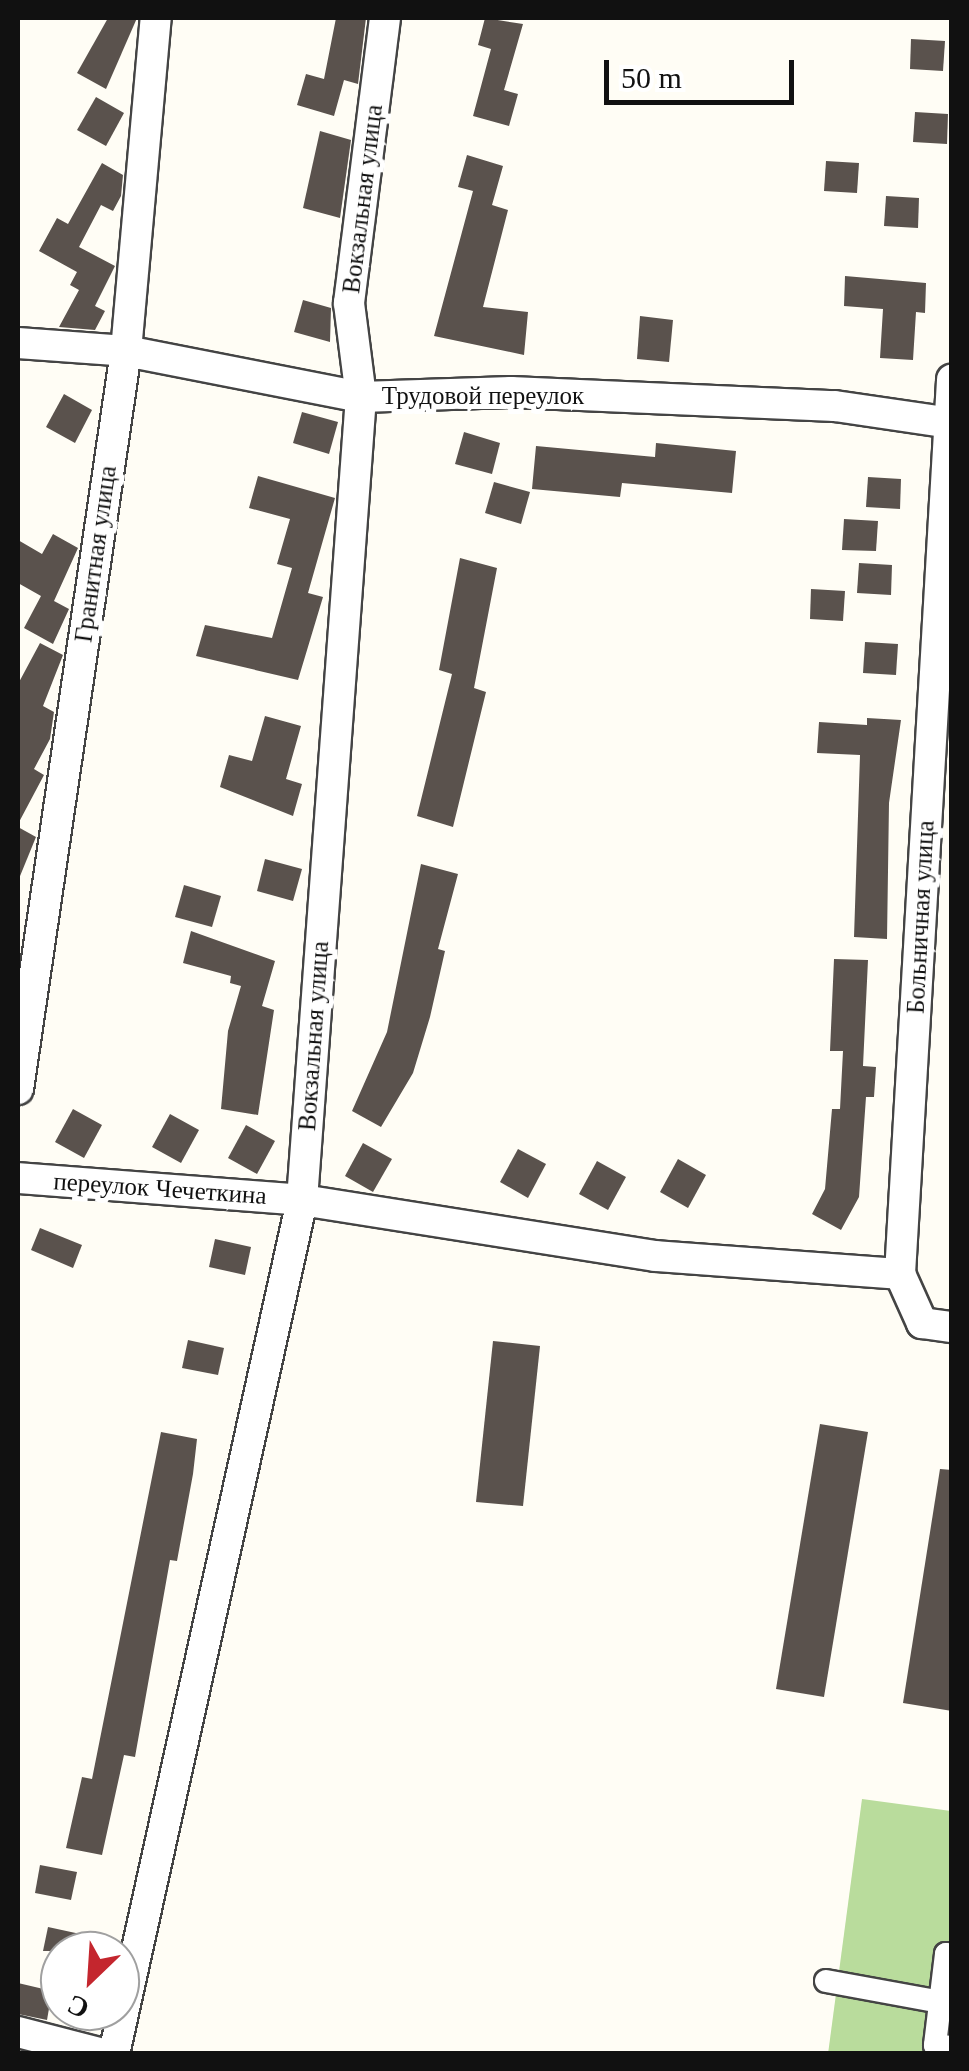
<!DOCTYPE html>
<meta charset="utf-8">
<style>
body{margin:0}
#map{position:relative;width:969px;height:2071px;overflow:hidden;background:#fffdf5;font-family:Georgia,serif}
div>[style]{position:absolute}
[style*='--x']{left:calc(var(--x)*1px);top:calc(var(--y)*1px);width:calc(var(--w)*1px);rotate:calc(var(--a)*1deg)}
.forest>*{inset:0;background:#b9dc9c}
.building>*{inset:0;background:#5a524d}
.roads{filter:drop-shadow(2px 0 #444) drop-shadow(-2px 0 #444) drop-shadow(0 2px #444) drop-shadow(0 -2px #444)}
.pedestrian>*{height:22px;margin:-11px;padding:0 11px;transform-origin:11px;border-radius:11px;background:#fff}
.minor>*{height:30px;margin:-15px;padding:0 15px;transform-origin:15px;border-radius:15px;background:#fff}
span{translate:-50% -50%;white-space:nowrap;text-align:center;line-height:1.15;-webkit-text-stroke:10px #fff;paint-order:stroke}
.street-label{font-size:25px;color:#111}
.frame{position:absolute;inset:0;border:20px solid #111;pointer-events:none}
.north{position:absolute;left:40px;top:1931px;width:100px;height:100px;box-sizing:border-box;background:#fff;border:2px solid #a0a0a0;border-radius:50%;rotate:205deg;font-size:28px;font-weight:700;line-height:40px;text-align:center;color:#111}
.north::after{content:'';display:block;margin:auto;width:35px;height:45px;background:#c4262e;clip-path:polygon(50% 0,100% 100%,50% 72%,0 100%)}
.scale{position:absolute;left:604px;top:60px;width:190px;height:45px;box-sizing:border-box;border:5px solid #111;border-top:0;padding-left:12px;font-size:30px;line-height:35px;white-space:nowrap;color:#111;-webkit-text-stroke:8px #fff;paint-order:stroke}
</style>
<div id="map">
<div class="forest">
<i style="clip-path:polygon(862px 1799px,951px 1811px,951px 2053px,828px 2054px)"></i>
</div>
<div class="building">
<i style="clip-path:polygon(108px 18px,137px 18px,106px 89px,77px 73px)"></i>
<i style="clip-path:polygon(336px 18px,366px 18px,358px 84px,344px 80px,334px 116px,297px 105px,306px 74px,324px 79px)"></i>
<i style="clip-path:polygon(485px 18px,523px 24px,504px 90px,518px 94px,509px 126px,473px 116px,491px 49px,478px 45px)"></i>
<i style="clip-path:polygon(911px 39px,945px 41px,943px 71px,910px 69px)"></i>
<i style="clip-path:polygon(96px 97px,124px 113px,106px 146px,77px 130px)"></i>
<i style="clip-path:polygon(915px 112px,948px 114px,947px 144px,913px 142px)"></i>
<i style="clip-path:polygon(320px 131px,351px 140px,340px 218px,303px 208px)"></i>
<i style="clip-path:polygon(467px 155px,503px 166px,492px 205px,508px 210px,483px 307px,528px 312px,524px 355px,434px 336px,473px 191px,458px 187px)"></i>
<i style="clip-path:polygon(826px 161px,859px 163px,857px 193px,824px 191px)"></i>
<i style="clip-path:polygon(102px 163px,123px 175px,121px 196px,113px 211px,101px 205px,79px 247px,115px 266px,95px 306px,105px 311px,95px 330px,59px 327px,79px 290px,70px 285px,77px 272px,39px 251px,57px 218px,68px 224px)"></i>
<i style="clip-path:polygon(886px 196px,919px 198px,918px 228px,884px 226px)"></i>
<i style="clip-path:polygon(845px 276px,926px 283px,925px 313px,916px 312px,913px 360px,880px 358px,883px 309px,844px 306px)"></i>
<i style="clip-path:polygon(303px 300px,331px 308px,330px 342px,294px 332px)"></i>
<i style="clip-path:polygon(640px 316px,673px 320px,669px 362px,637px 359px)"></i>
<i style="clip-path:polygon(64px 394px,92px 410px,75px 443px,46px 427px)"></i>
<i style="clip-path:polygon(302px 412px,338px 422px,329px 454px,293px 443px)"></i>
<i style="clip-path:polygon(464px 432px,500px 443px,492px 474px,455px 464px)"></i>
<i style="clip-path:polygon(656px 443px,736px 451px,732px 493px,622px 483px,620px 497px,532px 489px,536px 446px,655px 457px)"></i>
<i style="clip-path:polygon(258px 476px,335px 498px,308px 593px,323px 597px,298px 680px,196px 656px,205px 625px,272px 638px,292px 568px,277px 564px,290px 519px,249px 508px)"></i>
<i style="clip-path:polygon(868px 477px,901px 479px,900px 509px,866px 507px)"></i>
<i style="clip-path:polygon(494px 482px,530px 492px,521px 524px,485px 513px)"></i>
<i style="clip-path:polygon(844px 519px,878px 521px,876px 551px,842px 550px)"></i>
<i style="clip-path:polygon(53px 534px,78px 548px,54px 601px,69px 609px,53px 644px,24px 628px,41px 596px,18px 583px,18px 540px,42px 554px)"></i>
<i style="clip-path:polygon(460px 558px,497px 568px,474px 688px,486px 692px,453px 827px,417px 816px,452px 674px,439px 670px)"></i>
<i style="clip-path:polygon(859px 563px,892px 565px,891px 595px,857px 593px)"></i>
<i style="clip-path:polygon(811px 589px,845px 591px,843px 621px,810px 619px)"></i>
<i style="clip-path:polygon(865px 642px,898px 644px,896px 675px,863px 673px)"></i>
<i style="clip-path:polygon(40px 643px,63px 655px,43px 706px,54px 712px,50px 739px,34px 769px,44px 775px,18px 824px,18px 684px)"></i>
<i style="clip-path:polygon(265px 716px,301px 726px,286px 779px,302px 784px,293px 816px,220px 787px,229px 755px,252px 761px)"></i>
<i style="clip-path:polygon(867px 718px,901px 720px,889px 803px,887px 939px,854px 937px,860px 755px,817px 753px,819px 722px,867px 725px)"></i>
<i style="clip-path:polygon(18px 827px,36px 837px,18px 881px)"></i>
<i style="clip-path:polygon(265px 859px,302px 869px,293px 901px,257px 891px)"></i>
<i style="clip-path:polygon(421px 864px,458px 874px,438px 949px,445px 951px,430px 1017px,413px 1073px,381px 1127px,352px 1111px,387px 1032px)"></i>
<i style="clip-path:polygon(184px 885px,221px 896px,212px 927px,175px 917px)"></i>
<i style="clip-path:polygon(191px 931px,275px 961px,262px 1006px,274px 1010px,258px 1115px,221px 1109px,228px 1031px,241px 986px,230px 983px,231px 976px,183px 963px)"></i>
<i style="clip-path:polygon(834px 959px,868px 960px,863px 1066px,876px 1067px,874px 1097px,866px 1097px,859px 1197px,841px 1230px,812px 1214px,825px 1189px,832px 1109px,840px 1109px,843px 1051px,830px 1051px)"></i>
<i style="clip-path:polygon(73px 1109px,102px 1125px,84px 1158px,55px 1142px)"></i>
<i style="clip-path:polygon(170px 1114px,199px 1130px,181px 1163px,152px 1147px)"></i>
<i style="clip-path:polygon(246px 1125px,275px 1141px,257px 1174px,228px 1158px)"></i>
<i style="clip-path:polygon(363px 1143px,392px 1159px,373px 1192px,345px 1176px)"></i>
<i style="clip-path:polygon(518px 1149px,546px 1164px,528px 1198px,500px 1182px)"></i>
<i style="clip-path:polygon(678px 1159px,706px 1175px,688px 1208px,660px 1192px)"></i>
<i style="clip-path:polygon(597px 1161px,626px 1177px,608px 1210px,579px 1194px)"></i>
<i style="clip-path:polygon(40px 1228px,82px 1245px,73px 1268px,31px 1250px)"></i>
<i style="clip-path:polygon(215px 1239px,251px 1247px,245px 1275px,209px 1267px)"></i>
<i style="clip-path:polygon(188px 1340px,224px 1348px,218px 1375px,182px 1368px)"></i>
<i style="clip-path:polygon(493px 1341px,540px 1346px,523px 1506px,476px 1502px)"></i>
<i style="clip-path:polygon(820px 1424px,868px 1432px,824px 1697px,776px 1689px)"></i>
<i style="clip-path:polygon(161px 1432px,197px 1439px,193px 1474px,177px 1561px,170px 1560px,135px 1757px,124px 1755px,102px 1855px,66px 1848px,82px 1777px,92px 1779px)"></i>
<i style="clip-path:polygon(940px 1469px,952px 1470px,952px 1711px,903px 1703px)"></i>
<i style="clip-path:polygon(40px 1865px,77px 1872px,71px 1900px,35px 1893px)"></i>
<i style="clip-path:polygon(48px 1927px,117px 1942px,116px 1951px,43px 1951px)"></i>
<i style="clip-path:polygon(18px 1983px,52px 1991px,47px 2020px,18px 2014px)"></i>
</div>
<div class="roads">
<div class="pedestrian">
<i style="--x:952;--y:1955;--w:6;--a:-171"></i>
<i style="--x:946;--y:1954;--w:92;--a:96.9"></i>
<i style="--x:935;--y:2045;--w:17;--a:7"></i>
<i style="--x:826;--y:1981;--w:116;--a:10.4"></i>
</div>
<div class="minor">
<i style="--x:18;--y:343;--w:108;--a:4.2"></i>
<i style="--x:126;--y:351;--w:239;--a:11.1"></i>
<i style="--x:361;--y:397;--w:150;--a:-1.9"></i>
<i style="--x:511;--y:392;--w:324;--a:2.5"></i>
<i style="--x:835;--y:406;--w:118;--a:8.3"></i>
<i style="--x:18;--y:1089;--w:746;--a:-81.67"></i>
<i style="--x:126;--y:351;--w:334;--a:-84.9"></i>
<i style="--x:18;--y:1178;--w:285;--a:4.4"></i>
<i style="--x:302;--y:1200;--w:357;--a:9"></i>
<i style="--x:655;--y:1256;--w:246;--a:4.2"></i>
<i style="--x:900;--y:1274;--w:54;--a:65.8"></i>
<i style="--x:922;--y:1323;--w:30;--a:8"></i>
<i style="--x:900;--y:1274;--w:896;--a:-86.67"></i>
<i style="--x:18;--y:2032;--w:88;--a:14.5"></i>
<i style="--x:114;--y:2054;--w:874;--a:-77.58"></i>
<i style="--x:302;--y:1200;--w:805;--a:-85.8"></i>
<i style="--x:361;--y:397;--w:95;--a:-97.3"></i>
<i style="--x:349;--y:303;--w:287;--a:-82.8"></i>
</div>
</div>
<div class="street-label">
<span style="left:363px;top:199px;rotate:-83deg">Вокзальная улица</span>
<span style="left:483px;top:396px">Трудовой переулок</span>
<span style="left:96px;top:554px;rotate:-82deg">Гранитная улица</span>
<span style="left:921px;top:917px;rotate:-87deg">Больничная улица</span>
<span style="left:314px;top:1036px;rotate:-86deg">Вокзальная улица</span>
<span style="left:160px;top:1189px;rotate:4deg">переулок Чечеткина</span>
</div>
<div class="frame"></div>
<div class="north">С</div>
<div class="scale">50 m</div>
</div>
